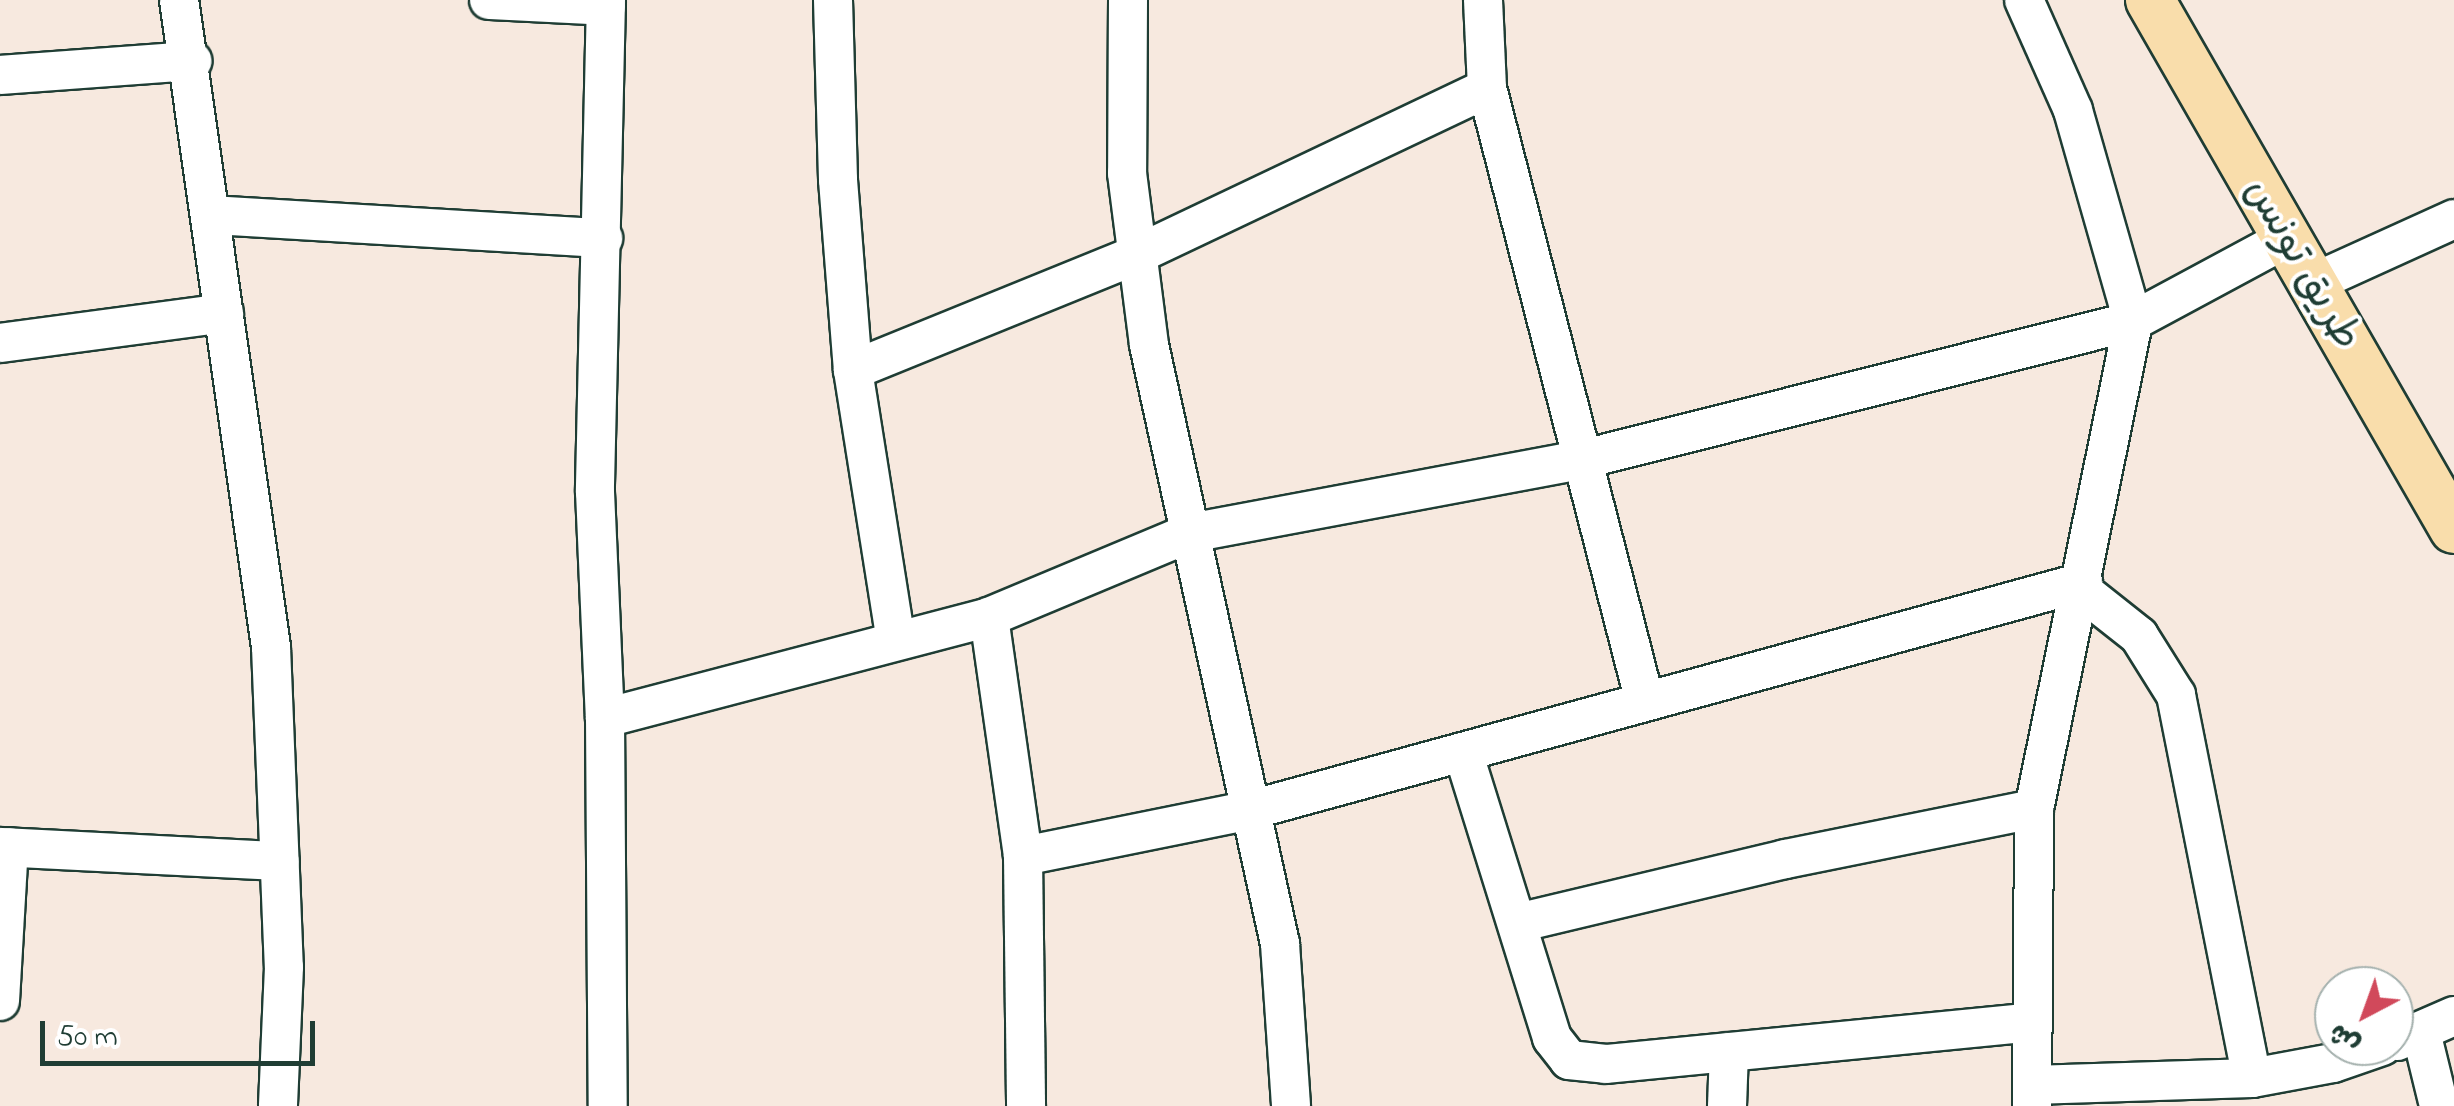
<!DOCTYPE html>
<meta charset="utf-8">
<style>
body{margin:0}
#map{position:relative;width:2454px;height:1106px;overflow:hidden;background:#f7e9df;font-family:"Indie Flower","Playpen Sans Arabic",sans-serif}
div>[style]{position:absolute}
[style*='--x']{left:calc(var(--x)*1px);top:calc(var(--y)*1px);width:calc(var(--w)*1px);rotate:calc(var(--a)*1deg)}
.roads{filter:drop-shadow(2px 0 #1f3d34) drop-shadow(-2px 0 #1f3d34) drop-shadow(0 2px #1f3d34) drop-shadow(0 -2px #1f3d34)}
.minor>*{height:38px;margin:-19px;padding:0 19px;transform-origin:19px;border-radius:19px;background:#fff}
.major>*{height:48px;margin:-24px;padding:0 24px;transform-origin:24px;border-radius:24px;background:#f9ddab}
span{translate:-50% -50%;white-space:nowrap;text-align:center;line-height:1.15;-webkit-text-stroke:8px #fff;paint-order:stroke}
.street-label{font-size:42px;color:#1f3d34}
.north{position:absolute;left:2314px;top:966px;width:100px;height:100px;box-sizing:border-box;background:#fff;border:2px solid #a5b1ae;border-radius:50%;rotate:221deg;font-size:28px;font-weight:700;line-height:40px;text-align:center;color:#1f3d34}
.north::after{content:'';display:block;margin:auto;width:35px;height:45px;background:#d1495b;clip-path:polygon(50% 0,100% 100%,50% 72%,0 100%)}
.scale{position:absolute;left:40px;top:1021px;width:275px;height:45px;box-sizing:border-box;border:5px solid #1f3d34;border-top:0;padding-left:12px;font-size:30px;line-height:35px;white-space:nowrap;color:#1f3d34;-webkit-text-stroke:8px #fff;paint-order:stroke}
</style>
<div id="map">
<div class="roads">
<div class="minor">
<i style="--x:179;--y:0;--w:654;--a:81.91"></i>
<i style="--x:271;--y:647;--w:320;--a:87.7"></i>
<i style="--x:284;--y:967;--w:139;--a:92.5"></i>
<i style="--x:489;--y:0;--w:117;--a:2.9"></i>
<i style="--x:606;--y:0;--w:492;--a:91.3"></i>
<i style="--x:595;--y:492;--w:226;--a:87.5"></i>
<i style="--x:605;--y:718;--w:388;--a:89.6"></i>
<i style="--x:833;--y:0;--w:180;--a:88.4"></i>
<i style="--x:838;--y:180;--w:191;--a:85.5"></i>
<i style="--x:853;--y:370;--w:274;--a:81"></i>
<i style="--x:1128;--y:0;--w:173;--a:90.3"></i>
<i style="--x:1127;--y:173;--w:173;--a:82.7"></i>
<i style="--x:1149;--y:345;--w:613;--a:77.66"></i>
<i style="--x:1280;--y:944;--w:162;--a:86.1"></i>
<i style="--x:1483;--y:0;--w:88;--a:87.4"></i>
<i style="--x:1487;--y:88;--w:634;--a:75.57"></i>
<i style="--x:0;--y:75;--w:193;--a:-4.2"></i>
<i style="--x:212;--y:215;--w:392;--a:3.4"></i>
<i style="--x:2311;--y:284;--w:157;--a:-24.4"></i>
<i style="--x:0;--y:343;--w:226;--a:-7.6"></i>
<i style="--x:853;--y:370;--w:308;--a:-22.1"></i>
<i style="--x:1138;--y:254;--w:386;--a:-25.4"></i>
<i style="--x:2081;--y:590;--w:74;--a:38.4"></i>
<i style="--x:2139;--y:636;--w:70;--a:57.9"></i>
<i style="--x:2176;--y:695;--w:390;--a:78.8"></i>
<i style="--x:989;--y:617;--w:241;--a:81.9"></i>
<i style="--x:1023;--y:856;--w:228;--a:-11.4"></i>
<i style="--x:1247;--y:811;--w:867;--a:-15.32"></i>
<i style="--x:605;--y:718;--w:397;--a:-14.7"></i>
<i style="--x:989;--y:617;--w:218;--a:-22.7"></i>
<i style="--x:1190;--y:533;--w:397;--a:-10.6"></i>
<i style="--x:1580;--y:460;--w:570;--a:-14.11"></i>
<i style="--x:2133;--y:321;--w:219;--a:-105.9"></i>
<i style="--x:2073;--y:110;--w:120;--a:-114"></i>
<i style="--x:1463;--y:752;--w:300;--a:72.7"></i>
<i style="--x:1552;--y:1038;--w:28;--a:52"></i>
<i style="--x:1569;--y:1060;--w:37;--a:6"></i>
<i style="--x:1606;--y:1064;--w:428;--a:-5.6"></i>
<i style="--x:0;--y:847;--w:280;--a:2.9"></i>
<i style="--x:1023;--y:856;--w:250;--a:89.3"></i>
<i style="--x:1517;--y:923;--w:276;--a:-13.4"></i>
<i style="--x:1785;--y:859;--w:254;--a:-11.4"></i>
<i style="--x:0;--y:1001;--w:154;--a:-86.7"></i>
<i style="--x:2421;--y:1032;--w:76;--a:76.3"></i>
<i style="--x:2397;--y:1041;--w:62;--a:-23.7"></i>
<i style="--x:2032;--y:1085;--w:220;--a:-1.8"></i>
<i style="--x:2252;--y:1078;--w:82;--a:-10.5"></i>
<i style="--x:2333;--y:1063;--w:52;--a:-19.1"></i>
<i style="--x:1727;--y:1106;--w:54;--a:-87.9"></i>
<i style="--x:2032;--y:1106;--w:297;--a:-89.6"></i>
<i style="--x:2034;--y:809;--w:498;--a:-78.5"></i>
<i style="--x:2133;--y:321;--w:173;--a:-28.3"></i>
</div>
<div class="major">
<i style="--x:2150;--y:0;--w:610;--a:60.12"></i>
</div>
</div>
<div class="street-label">
<span style="left:2301px;top:265px;rotate:60deg">طريق تونس</span>
</div>
<div class="north">ش</div>
<div class="scale">50 m</div>
</div>
